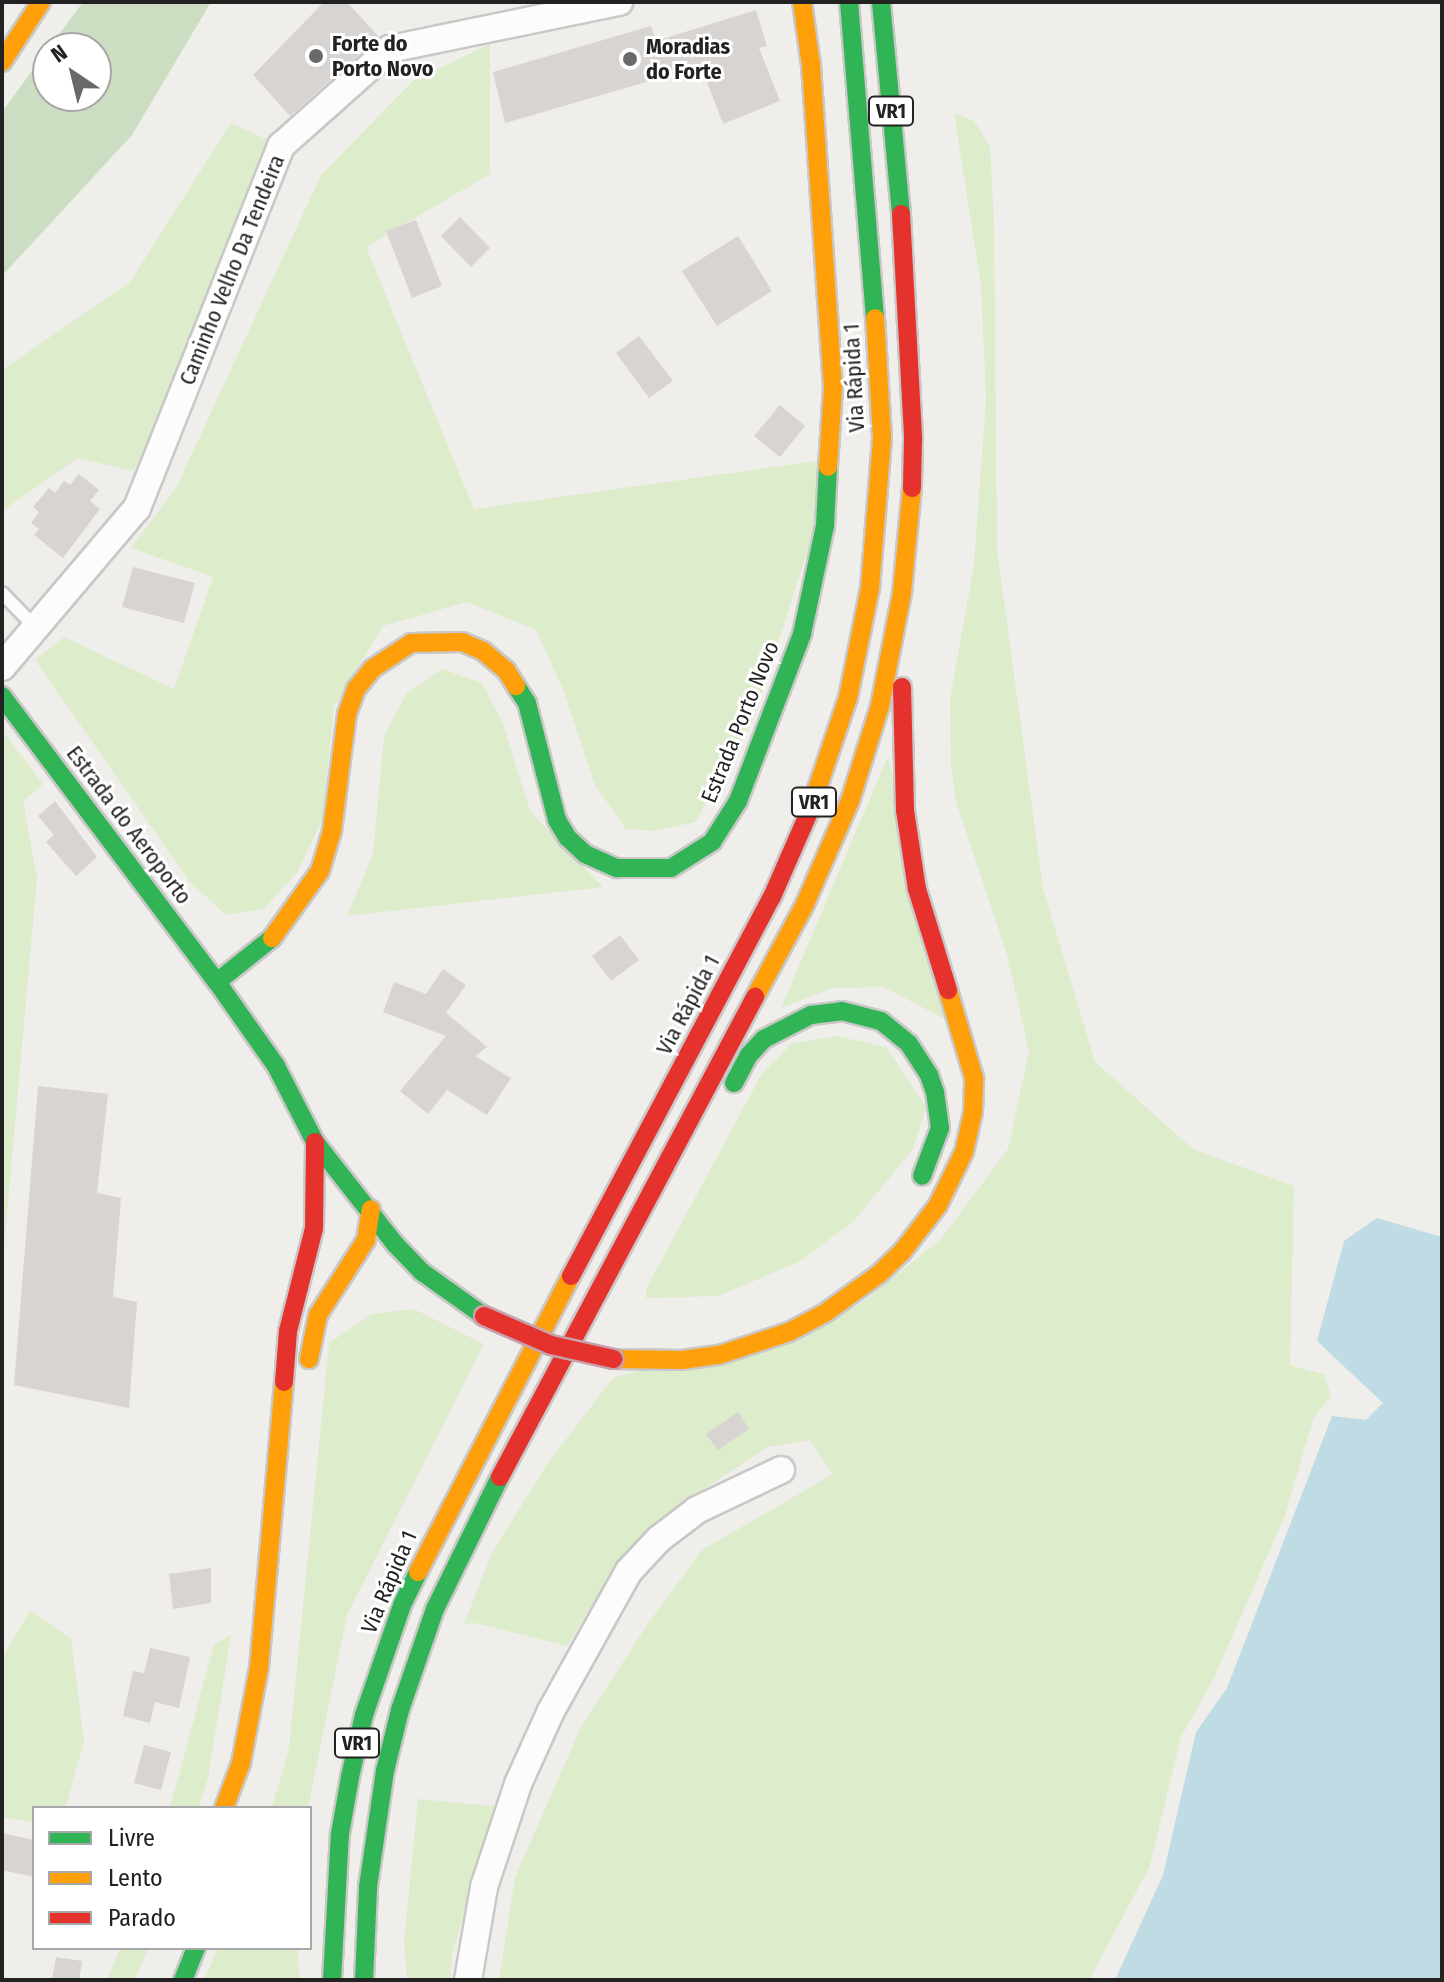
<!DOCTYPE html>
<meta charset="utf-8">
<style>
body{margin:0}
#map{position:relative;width:1444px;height:1982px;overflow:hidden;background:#f0eeeb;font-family:"Fira Sans Condensed",sans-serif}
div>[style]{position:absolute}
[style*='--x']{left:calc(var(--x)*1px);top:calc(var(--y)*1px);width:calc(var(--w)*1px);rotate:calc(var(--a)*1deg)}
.grass>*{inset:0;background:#ddeccb}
.forest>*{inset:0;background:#cbdec1}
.water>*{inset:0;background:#bfdbe3}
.building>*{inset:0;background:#d7d4d2}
.roads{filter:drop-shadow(2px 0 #c9c8c7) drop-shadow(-2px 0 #c9c8c7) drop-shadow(0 2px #c9c8c7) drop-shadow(0 -2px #c9c8c7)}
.lane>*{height:12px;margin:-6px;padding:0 6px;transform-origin:6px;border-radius:6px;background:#fdfcfc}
.street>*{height:26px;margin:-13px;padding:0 13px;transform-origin:13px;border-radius:13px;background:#fdfcfc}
.fast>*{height:18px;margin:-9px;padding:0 9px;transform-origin:9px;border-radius:9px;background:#30b455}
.slow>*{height:18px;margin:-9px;padding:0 9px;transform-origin:9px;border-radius:9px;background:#ff9f0a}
.jam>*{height:18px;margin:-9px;padding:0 9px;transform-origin:9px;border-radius:9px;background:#e5322d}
.bridges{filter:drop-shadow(2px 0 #c5a2ac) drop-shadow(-2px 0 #c5a2ac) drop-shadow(0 2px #c5a2ac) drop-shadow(0 -2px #c5a2ac)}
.jam-bridge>*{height:18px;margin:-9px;padding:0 9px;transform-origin:9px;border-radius:9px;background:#e5322d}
.dots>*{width:22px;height:22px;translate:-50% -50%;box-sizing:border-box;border:4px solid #fff;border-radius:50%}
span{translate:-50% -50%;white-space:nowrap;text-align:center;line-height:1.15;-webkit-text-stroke:6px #fff;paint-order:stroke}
.shield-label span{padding:2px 6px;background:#fff;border:2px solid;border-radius:6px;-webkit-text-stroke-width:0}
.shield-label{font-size:20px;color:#222;font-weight:700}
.poi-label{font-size:22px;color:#222;font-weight:700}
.left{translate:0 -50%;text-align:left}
.street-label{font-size:22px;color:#222}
.frame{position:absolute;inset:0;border:4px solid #222;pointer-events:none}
.legend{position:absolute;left:32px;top:1806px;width:280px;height:144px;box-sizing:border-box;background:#fff;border:2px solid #a7a7a7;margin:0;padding:10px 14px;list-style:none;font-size:24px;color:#222}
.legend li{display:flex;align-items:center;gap:16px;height:40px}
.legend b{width:40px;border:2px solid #a7a7a7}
.north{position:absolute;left:32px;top:32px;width:80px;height:80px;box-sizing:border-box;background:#fff;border:2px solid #a7a7a7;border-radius:50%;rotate:325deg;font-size:22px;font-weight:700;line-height:32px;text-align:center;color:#222}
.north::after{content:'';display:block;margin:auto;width:28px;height:36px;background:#6a6968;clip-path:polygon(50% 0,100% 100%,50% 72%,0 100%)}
</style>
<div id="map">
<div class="grass">
<i style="clip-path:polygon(490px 44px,490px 174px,366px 247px,474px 509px,823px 460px,814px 531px,752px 723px,695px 822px,655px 831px,626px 829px,595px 785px,563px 689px,536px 630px,467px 602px,383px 626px,334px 707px,323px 818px,297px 873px,263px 909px,226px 915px,190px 882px,35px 660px,64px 637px,174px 689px,213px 577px,131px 548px,176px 488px,321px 175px,413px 81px)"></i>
<i style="clip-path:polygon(954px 113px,974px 121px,990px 146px,994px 221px,997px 549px,1043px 888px,1095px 1062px,1193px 1149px,1294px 1186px,1290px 1365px,1324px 1374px,1331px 1396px,1314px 1417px,1284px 1518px,1214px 1678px,1181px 1737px,1149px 1868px,1089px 1980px,499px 1980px,515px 1877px,581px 1727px,647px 1625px,702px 1550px,833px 1474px,809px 1440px,768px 1447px,687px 1500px,624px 1553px,567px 1646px,475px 1623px,464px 1624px,492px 1553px,547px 1464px,613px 1378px,859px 1305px,941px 1239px,1008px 1149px,1029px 1051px,1007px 955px,956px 802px,951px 766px,950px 699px,974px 565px,986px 399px,981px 285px)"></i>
<i style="clip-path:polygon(231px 123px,277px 144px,212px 308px,134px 471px,78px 458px,2px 511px,2px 370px,130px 282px)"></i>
<i style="clip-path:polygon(442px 669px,482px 683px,503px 724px,530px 811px,603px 887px,347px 916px,373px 854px,384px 736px,406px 694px)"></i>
<i style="clip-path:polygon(2px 730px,43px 784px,23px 801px,37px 878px,2px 1270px)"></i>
<i style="clip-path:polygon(888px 756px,951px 1022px,883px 987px,833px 988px,781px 1008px)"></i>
<i style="clip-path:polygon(837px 1036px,886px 1047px,926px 1107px,913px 1149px,854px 1221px,799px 1262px,718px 1296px,646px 1298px,646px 1289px,761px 1075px,791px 1044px)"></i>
<i style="clip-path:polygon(414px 1309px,484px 1344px,347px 1615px,308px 1808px,272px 1808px,289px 1748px,329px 1343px,372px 1314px)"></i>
<i style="clip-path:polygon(30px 1610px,71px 1639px,84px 1743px,65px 1808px,34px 1808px,34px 1823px,2px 1817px,2px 1659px)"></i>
<i style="clip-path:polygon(231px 1635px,208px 1778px,199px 1808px,170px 1808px,214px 1644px)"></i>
<i style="clip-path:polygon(418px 1799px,495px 1806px,452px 1955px,450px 1980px,407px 1980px,404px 1942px)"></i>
<i style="clip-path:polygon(120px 1948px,148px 1948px,135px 1980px,107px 1980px)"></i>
<i style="clip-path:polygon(218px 1948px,298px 1948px,299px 1980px,204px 1980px)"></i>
</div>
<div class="forest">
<i style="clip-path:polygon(83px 2px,211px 2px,132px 135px,2px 276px,2px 112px,48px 49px,48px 96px,96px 96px,96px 48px,49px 48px)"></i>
</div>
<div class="water">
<i style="clip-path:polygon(1377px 1218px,1442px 1237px,1442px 1980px,1115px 1980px,1163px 1875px,1196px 1732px,1227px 1688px,1332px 1416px,1366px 1420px,1383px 1403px,1317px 1341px,1344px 1241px)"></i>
</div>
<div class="building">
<i style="clip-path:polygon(324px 2px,347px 2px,379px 37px,290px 116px,253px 75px)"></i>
<i style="clip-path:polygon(756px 10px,767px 46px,759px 48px,780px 101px,723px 124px,701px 66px,505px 123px,493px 72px,651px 26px,656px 41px)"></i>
<i style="clip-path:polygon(460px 217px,490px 248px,471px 267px,441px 236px)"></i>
<i style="clip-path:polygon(416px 220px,442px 286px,412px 298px,386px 231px)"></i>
<i style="clip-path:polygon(738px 236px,772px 291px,717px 326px,682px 271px)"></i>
<i style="clip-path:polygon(639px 336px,673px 381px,649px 398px,616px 353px)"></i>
<i style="clip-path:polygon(780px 405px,805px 426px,780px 457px,754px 436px)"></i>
<i style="clip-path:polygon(79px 474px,99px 490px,90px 501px,100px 509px,63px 558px,34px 535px,39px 529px,31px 523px,39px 512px,33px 507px,49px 488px,55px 493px,64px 481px,70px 485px)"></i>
<i style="clip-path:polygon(133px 567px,195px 583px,184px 623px,122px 607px)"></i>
<i style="clip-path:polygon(55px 801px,97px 857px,76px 876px,46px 842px,54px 835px,38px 816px)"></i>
<i style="clip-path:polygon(620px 935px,639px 960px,611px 981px,592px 956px)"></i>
<i style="clip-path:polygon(443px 969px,466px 985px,446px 1013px,487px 1047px,475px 1056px,511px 1078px,487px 1115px,447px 1090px,428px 1114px,400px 1091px,446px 1036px,383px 1012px,394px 982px,426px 994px)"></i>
<i style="clip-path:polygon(38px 1086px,108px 1094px,97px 1193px,121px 1198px,113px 1297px,137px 1302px,129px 1408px,14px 1385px)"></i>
<i style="clip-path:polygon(738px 1412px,749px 1429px,718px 1450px,706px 1434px)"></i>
<i style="clip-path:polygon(211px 1568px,211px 1603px,173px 1609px,169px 1574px)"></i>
<i style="clip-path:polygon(150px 1648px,190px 1657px,179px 1708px,155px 1702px,150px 1723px,123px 1716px,133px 1671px,144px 1673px)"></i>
<i style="clip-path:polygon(144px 1745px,171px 1752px,161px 1790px,134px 1783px)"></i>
<i style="clip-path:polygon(2px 1833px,34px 1840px,34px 1877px,2px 1870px)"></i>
<i style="clip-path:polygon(56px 1957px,82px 1961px,79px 1980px,52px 1980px)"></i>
</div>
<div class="roads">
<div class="lane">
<i style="--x:2;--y:593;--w:49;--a:45.8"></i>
</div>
<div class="street">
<i style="--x:2;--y:667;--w:209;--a:-49.7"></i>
<i style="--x:137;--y:508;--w:390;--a:-68.3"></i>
<i style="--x:281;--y:146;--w:146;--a:-41.7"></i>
<i style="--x:390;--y:49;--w:234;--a:-11.6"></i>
<i style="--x:468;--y:1980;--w:94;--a:-80.2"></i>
<i style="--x:484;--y:1887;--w:108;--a:-71.7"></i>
<i style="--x:518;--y:1784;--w:80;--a:-65.7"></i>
<i style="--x:551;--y:1711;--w:160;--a:-60.9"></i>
<i style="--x:629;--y:1571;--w:44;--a:-46.8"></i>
<i style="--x:659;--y:1539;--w:48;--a:-37.3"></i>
<i style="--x:697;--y:1510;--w:93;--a:-25.5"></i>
</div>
<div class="fast">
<i style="--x:849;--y:2;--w:317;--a:85.3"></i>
<i style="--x:881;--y:2;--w:213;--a:84.6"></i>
<i style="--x:516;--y:686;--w:20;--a:57"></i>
<i style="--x:527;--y:703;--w:121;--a:75.6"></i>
<i style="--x:557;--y:820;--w:21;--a:59"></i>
<i style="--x:568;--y:838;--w:23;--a:43"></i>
<i style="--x:585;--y:854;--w:35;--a:24"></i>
<i style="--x:617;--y:868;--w:54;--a:0"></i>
<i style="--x:671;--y:868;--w:49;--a:-32.4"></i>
<i style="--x:712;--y:842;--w:49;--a:-57.6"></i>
<i style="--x:738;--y:801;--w:179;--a:-69"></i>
<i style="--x:802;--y:634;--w:110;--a:-78"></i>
<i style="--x:825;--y:526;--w:59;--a:-87.1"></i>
<i style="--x:2;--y:696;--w:358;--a:53.1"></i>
<i style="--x:217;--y:982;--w:70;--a:-38.7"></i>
<i style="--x:217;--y:982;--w:103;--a:54.9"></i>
<i style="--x:276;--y:1066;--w:85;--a:62.8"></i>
<i style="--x:315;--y:1142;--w:130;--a:51.9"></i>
<i style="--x:395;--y:1244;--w:39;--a:46"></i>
<i style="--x:422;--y:1272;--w:76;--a:35.4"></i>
<i style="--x:734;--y:1083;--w:32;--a:-62"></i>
<i style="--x:749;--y:1055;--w:22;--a:-47"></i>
<i style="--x:764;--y:1039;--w:53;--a:-27.1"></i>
<i style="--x:811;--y:1015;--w:31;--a:-7"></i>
<i style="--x:842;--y:1011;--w:40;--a:14.4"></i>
<i style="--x:881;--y:1021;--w:36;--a:39"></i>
<i style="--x:909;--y:1044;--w:37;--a:57"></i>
<i style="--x:929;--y:1075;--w:18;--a:71"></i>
<i style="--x:935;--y:1092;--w:36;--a:82"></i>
<i style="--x:940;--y:1128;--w:51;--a:110.6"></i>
<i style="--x:183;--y:1980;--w:35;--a:-68"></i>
<i style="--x:332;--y:1980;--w:146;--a:-86.9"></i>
<i style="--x:340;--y:1834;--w:58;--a:-80"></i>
<i style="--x:350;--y:1777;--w:64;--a:-77.3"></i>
<i style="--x:364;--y:1715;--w:116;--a:-70.9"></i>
<i style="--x:402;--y:1605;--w:37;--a:-64"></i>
<i style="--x:364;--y:1980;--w:93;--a:-87.5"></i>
<i style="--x:368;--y:1887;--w:117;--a:-81.7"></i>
<i style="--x:385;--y:1771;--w:63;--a:-76.2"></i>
<i style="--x:400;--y:1710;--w:107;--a:-70.9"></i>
<i style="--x:435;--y:1609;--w:147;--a:-63.8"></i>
</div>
<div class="slow">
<i style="--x:802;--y:2;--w:64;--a:81.9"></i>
<i style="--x:811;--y:65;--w:323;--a:86.1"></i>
<i style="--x:833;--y:387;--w:80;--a:93.6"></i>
<i style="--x:2;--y:62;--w:72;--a:-57"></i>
<i style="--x:810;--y:810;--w:118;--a:-71.3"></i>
<i style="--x:848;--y:698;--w:112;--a:-78.7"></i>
<i style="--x:870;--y:588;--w:150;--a:-85.4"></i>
<i style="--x:882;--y:438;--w:120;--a:-93.3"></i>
<i style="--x:272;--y:938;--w:82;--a:-54.4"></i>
<i style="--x:320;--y:871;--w:42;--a:-73.3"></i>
<i style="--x:332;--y:831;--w:118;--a:-82.7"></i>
<i style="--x:347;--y:714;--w:27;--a:-70"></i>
<i style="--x:356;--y:689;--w:26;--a:-51"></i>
<i style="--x:372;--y:669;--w:47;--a:-33.7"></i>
<i style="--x:411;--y:643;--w:51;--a:-1.1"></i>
<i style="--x:462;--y:642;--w:23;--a:23"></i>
<i style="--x:483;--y:651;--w:30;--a:40"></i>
<i style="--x:506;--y:670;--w:19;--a:58"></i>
<i style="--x:755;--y:997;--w:106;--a:-61.7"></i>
<i style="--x:805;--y:904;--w:112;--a:-66.4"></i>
<i style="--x:850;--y:801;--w:100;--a:-72.5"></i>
<i style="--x:880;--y:706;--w:115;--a:-79"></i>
<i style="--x:902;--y:593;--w:105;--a:-84.6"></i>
<i style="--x:309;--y:1359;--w:45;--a:-78.4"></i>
<i style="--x:318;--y:1315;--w:89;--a:-57.4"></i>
<i style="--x:366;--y:1240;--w:31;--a:-81"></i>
<i style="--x:613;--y:1359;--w:69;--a:0.8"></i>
<i style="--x:682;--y:1360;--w:37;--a:-8"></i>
<i style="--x:719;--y:1355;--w:74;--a:-18.2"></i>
<i style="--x:789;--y:1332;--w:41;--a:-27.8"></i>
<i style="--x:825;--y:1313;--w:67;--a:-35.8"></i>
<i style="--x:879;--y:1274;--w:32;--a:-44"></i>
<i style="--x:902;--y:1252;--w:59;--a:-52.5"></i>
<i style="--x:938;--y:1205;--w:59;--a:-63.9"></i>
<i style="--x:964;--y:1152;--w:41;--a:-77.3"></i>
<i style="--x:973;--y:1112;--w:34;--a:-88"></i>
<i style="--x:974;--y:1078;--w:92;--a:-106.5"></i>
<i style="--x:418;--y:1572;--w:333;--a:-62.7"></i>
<i style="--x:224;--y:1808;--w:48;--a:-69.3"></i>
<i style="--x:241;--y:1763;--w:97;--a:-79.3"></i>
<i style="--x:259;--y:1668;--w:287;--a:-85"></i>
</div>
<div class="jam">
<i style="--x:901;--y:214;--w:225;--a:86.9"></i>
<i style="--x:913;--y:439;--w:49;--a:91.2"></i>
<i style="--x:902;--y:687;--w:123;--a:88.6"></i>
<i style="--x:905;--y:810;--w:80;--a:81.4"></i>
<i style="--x:917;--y:889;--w:106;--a:72.9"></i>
<i style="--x:571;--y:1276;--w:429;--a:-62.1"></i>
<i style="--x:772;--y:897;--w:95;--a:-66.4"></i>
<i style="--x:284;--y:1382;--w:51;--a:-85.5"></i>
<i style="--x:288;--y:1331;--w:106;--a:-75.8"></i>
<i style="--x:314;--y:1228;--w:86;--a:-89.3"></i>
<i style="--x:500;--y:1477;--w:544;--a:-62.02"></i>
</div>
</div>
<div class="bridges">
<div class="jam-bridge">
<i style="--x:484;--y:1316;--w:73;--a:23.4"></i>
<i style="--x:551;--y:1345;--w:64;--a:12.7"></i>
</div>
</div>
<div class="dots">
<i style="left:316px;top:56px;background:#6a6968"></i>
<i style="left:630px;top:59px;background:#6a6968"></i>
</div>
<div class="shield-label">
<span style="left:891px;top:111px">VR1</span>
<span style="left:814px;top:802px">VR1</span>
<span style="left:357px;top:1743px">VR1</span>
</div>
<div class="poi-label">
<span class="left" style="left:332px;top:56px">Forte do<br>Porto Novo</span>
<span class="left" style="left:646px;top:59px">Moradias<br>do Forte</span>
</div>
<div class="street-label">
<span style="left:232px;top:270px;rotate:-68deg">Caminho Velho Da Tendeira</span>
<span style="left:854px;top:378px;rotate:-93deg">Via Rápida 1</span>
<span style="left:740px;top:722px;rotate:-68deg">Estrada Porto Novo</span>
<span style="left:129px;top:825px;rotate:53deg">Estrada do Aeroporto</span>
<span style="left:688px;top:1005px;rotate:-62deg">Via Rápida 1</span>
<span style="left:389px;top:1582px;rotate:-67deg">Via Rápida 1</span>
</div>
<div class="frame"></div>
<ul class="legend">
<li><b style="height:10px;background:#30b455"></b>Livre</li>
<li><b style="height:10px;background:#ff9f0a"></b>Lento</li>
<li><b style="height:10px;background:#e5322d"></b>Parado</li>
</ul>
<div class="north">N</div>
</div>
